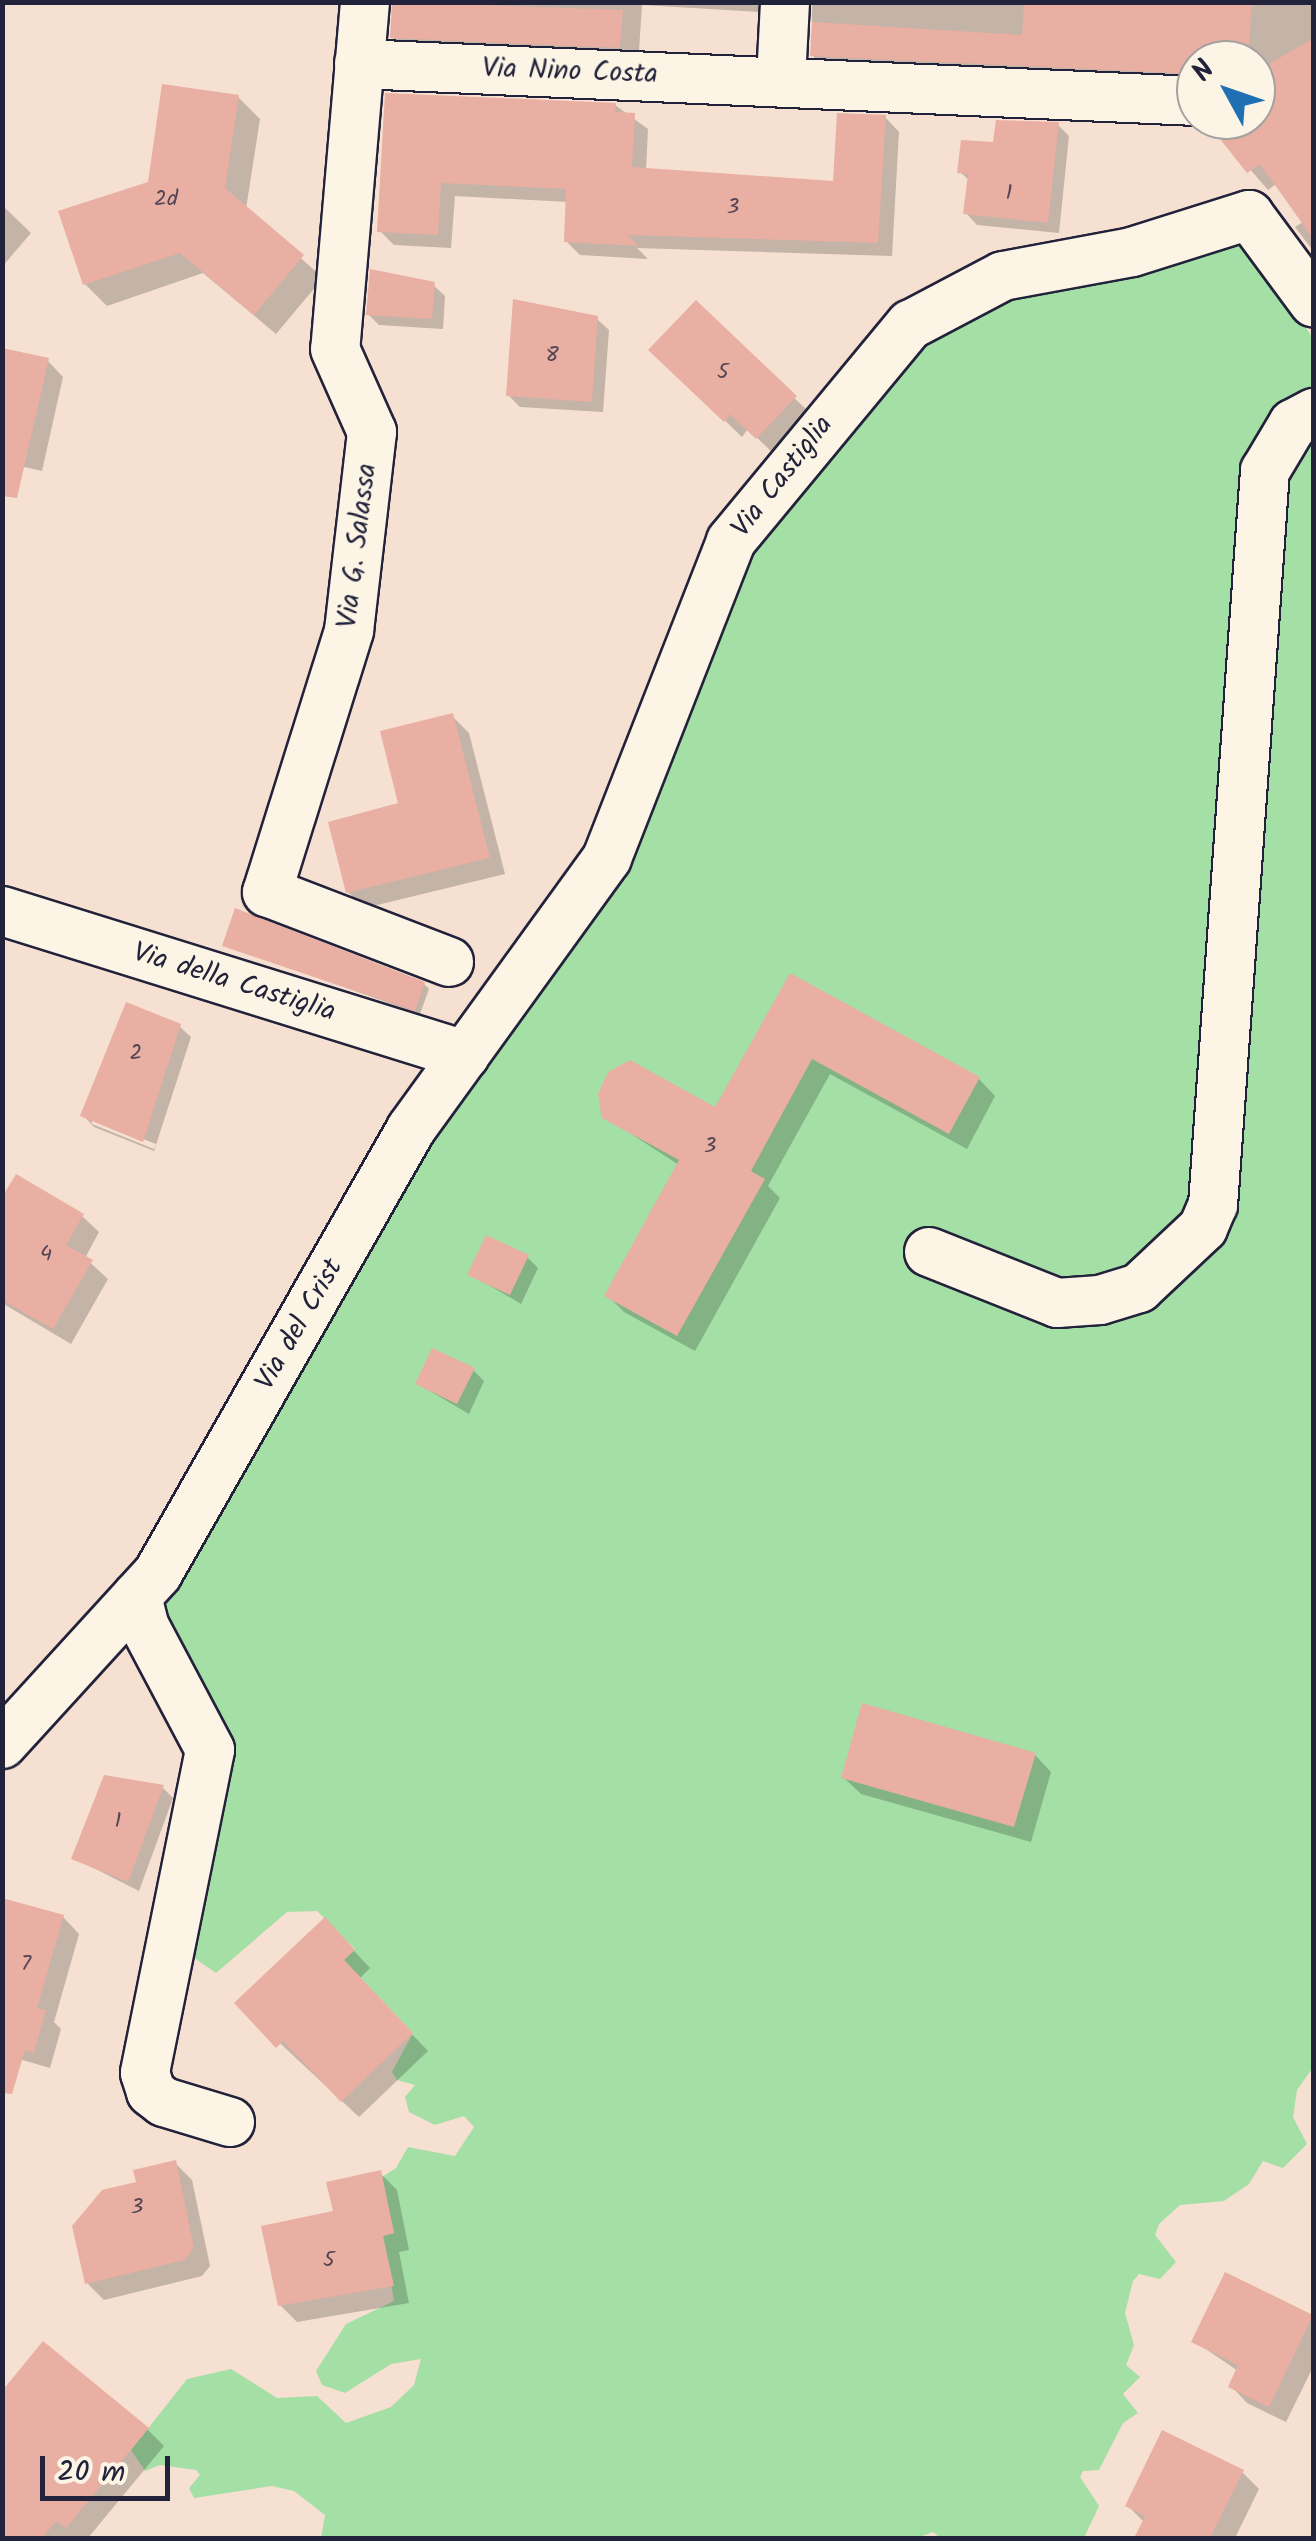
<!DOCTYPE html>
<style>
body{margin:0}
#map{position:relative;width:1316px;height:2541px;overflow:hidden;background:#f6e0d1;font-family:Kalam,sans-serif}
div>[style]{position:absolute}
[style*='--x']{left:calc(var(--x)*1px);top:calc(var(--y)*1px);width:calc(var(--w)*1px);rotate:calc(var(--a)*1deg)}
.green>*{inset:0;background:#a4dfa5}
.shadow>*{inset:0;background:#0003}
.building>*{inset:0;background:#e8afa2}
.roads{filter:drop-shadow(2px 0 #22223b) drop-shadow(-2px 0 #22223b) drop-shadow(0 2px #22223b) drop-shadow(0 -2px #22223b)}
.minor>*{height:48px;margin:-24px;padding:0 24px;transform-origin:24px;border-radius:24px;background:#fcf5e5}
span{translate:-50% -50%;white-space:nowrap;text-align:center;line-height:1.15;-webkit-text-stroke:10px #fcf5e5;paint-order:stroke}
.number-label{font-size:22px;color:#544555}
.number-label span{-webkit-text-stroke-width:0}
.street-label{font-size:28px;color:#22223b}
.frame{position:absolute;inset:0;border:5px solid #22223b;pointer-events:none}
.north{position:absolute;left:1176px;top:40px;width:100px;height:100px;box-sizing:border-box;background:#fcf5e5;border:2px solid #a5a1a1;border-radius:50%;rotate:310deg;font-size:28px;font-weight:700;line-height:40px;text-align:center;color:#22223b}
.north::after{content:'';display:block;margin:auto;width:35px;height:45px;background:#1f6fb2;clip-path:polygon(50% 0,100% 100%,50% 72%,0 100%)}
.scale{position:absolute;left:40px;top:2456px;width:130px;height:45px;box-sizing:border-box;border:5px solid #22223b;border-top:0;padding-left:12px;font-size:30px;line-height:35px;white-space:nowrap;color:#22223b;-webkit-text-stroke:8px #fcf5e5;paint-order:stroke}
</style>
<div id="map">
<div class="green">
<i style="clip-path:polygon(1247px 238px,1314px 340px,1314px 2066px,1297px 2090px,1293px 2117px,1307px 2144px,1283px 2168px,1263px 2161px,1249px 2184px,1224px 2201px,1180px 2205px,1159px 2224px,1155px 2235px,1176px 2262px,1160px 2279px,1139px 2274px,1133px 2281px,1125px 2313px,1134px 2345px,1126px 2365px,1140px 2377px,1123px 2394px,1138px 2413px,1123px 2423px,1099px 2470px,1083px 2471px,1080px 2477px,1099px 2506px,1084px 2538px,940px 2538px,933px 2532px,917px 2538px,321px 2538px,325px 2515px,294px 2491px,272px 2486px,194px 2498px,189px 2488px,200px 2475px,196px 2470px,160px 2465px,145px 2471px,131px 2450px,187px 2379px,231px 2369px,277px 2398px,317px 2396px,346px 2423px,391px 2407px,414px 2385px,421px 2359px,391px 2364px,345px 2393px,322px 2385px,316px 2371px,346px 2324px,394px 2301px,383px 2236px,394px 2233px,382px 2177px,396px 2168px,408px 2147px,455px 2156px,474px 2127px,464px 2116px,435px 2125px,409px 2112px,405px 2097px,415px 2085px,397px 2080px,392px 2072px,413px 2033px,344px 1960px,355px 1949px,317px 1911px,287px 1912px,216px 1973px,187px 1953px,223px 1797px,149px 1623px,418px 1132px,615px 860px,739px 548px,920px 342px,1007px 293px)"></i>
</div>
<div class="shadow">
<i style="clip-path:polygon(393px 2px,786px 2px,778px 13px,642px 5px,638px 66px,411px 55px,392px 37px)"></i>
<i style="clip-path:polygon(812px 2px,1314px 2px,1314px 252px,1295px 227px,1303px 222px,1276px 184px,1268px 190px,1223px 138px,1234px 120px,1256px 120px,1256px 60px,1196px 60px,1196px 90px,831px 74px,812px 55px)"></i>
<i style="clip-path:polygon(387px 95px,615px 105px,648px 129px,646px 170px,835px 183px,885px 117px,899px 132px,892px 256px,637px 248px,648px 259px,580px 255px,566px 241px,568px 202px,455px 196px,451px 248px,394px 245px,380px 231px)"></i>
<i style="clip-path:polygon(238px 97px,260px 119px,246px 209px,323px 278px,276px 334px,203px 273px,107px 306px,85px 284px,150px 184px)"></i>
<i style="clip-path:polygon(1058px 125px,1069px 136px,1059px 233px,977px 225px,966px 213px,970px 181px,960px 172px,995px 145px)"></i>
<i style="clip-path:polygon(2px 205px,31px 233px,2px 267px)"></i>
<i style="clip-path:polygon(433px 285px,445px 296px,443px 329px,379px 325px,368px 314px)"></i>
<i style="clip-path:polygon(696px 304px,812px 415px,774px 454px,748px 429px,742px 437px,652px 350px)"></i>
<i style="clip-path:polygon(597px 319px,609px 330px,603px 412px,520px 407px,508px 395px)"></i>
<i style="clip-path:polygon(47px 360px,63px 377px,42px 471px,2px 462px)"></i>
<i style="clip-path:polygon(452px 716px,469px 733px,505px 874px,365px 908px,348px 892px)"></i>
<i style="clip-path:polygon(225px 945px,424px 984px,429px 989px,420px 1014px)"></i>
<i style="clip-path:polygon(790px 976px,979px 1079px,995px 1096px,967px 1149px,830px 1074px,768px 1186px,780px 1198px,695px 1351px,624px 1312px,607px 1295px,679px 1165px,605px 1117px,716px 1111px)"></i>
<i style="clip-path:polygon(evenodd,179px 1026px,191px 1037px,154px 1151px,94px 1127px,83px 1115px,179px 1026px,92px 1119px,156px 1144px,154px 1149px,92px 1124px,92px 1119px)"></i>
<i style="clip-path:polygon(82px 1216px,99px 1232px,85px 1258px,108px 1279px,71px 1344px,2px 1303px,2px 1268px)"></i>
<i style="clip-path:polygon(527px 1257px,538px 1268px,521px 1304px,470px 1274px)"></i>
<i style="clip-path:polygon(473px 1370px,484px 1381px,469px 1414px,418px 1384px)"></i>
<i style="clip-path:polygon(1035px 1755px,1051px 1772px,1031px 1842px,861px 1794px,844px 1778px)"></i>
<i style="clip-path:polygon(162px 1787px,173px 1798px,139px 1891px,74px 1858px)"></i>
<i style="clip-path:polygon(63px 1917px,79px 1934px,54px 2022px,61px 2029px,50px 2068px,9px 2056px)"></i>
<i style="clip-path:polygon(341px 1937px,370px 1968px,359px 1979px,428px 2051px,359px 2117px,237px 2003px)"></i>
<i style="clip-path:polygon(175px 2163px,192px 2180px,210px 2266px,202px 2276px,104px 2300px,87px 2283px,139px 2184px)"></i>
<i style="clip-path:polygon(380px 2173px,397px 2190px,409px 2250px,399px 2252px,409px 2303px,297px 2322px,280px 2305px,335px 2213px)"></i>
<i style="clip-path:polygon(1312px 2317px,1314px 2365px,1286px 2422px,1247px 2403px,1231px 2386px,1238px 2371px,1194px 2341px)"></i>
<i style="clip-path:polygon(2px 2395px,147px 2429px,164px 2446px,88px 2538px,2px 2538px)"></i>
<i style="clip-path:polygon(1242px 2472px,1259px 2489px,1235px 2538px,1136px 2538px,1144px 2522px,1128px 2506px)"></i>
</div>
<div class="building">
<i style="clip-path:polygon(392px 2px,623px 10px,620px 48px,390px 38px)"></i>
<i style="clip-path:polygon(1024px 2px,1252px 2px,1248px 60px,1196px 60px,1196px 74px,810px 56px,812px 22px,1022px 35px)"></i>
<i style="clip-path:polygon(1314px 38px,1314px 240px,1260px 164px,1247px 173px,1220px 139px,1231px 120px,1256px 120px,1256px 81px,1264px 67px)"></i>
<i style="clip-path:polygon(162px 84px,239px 95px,225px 188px,304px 255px,254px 315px,180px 253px,83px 285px,58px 211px,148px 182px)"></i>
<i style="clip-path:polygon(385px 93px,616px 103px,615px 112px,635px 113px,632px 167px,833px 181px,837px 113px,886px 115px,878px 243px,627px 235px,639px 246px,564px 242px,566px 189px,441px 183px,438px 235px,377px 232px)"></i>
<i style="clip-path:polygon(996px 120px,1059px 122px,1048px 223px,963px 214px,968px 174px,957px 173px,961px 140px,993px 142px)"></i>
<i style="clip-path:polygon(370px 269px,435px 282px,432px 319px,366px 315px)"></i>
<i style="clip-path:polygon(513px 299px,598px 316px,592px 402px,506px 396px)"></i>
<i style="clip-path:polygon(696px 300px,797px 396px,756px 439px,730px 414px,724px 422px,648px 350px)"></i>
<i style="clip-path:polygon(2px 348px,49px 358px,17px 498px,2px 496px)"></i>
<i style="clip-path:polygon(453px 713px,490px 858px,346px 893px,328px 822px,398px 803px,380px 731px)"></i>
<i style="clip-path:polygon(235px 908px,425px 982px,415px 1011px,222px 946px)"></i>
<i style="clip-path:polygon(790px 973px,980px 1077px,949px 1134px,812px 1059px,751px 1171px,765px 1179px,677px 1336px,604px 1296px,679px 1160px,602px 1118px,598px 1094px,608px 1072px,630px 1060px,715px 1107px)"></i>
<i style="clip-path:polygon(126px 1002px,181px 1024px,143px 1142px,80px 1116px)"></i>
<i style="clip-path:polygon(16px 1174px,84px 1214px,66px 1245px,93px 1260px,53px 1329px,2px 1300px,2px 1197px)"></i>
<i style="clip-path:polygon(486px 1235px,529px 1255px,510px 1295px,467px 1275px)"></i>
<i style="clip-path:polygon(432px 1348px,475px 1368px,457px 1404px,415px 1384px)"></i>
<i style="clip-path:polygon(862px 1703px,1036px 1753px,1014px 1827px,841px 1778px)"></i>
<i style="clip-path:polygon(104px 1775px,164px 1785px,128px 1882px,71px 1859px)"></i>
<i style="clip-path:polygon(2px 1898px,64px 1915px,37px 2008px,46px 2010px,34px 2053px,25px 2050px,12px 2094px,2px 2093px)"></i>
<i style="clip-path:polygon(325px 1917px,355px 1950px,344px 1960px,413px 2033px,341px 2102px,283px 2041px,276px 2048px,234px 2003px)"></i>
<i style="clip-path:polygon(176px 2160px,194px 2248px,185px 2260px,85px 2284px,72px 2226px,102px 2190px,136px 2182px,133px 2170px)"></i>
<i style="clip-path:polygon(381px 2170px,394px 2233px,383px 2236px,394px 2286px,278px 2306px,261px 2226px,333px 2211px,326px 2182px)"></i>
<i style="clip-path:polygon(1225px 2272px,1313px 2315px,1269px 2407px,1228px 2387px,1238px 2365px,1191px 2342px)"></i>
<i style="clip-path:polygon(43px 2341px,149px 2428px,66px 2528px,56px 2521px,42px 2538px,2px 2538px,2px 2391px)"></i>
<i style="clip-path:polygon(1162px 2430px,1244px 2470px,1210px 2538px,1134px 2538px,1145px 2516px,1125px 2506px)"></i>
</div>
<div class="roads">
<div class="minor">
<i style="--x:365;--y:2;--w:348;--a:94.9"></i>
<i style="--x:335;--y:349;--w:91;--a:66"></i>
<i style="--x:372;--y:432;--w:200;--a:96.6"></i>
<i style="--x:349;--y:631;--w:274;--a:107.4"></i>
<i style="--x:267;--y:892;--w:195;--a:21"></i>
<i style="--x:359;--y:64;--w:837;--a:2.53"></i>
<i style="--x:781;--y:79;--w:77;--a:-87"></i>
<i style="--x:2;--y:911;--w:485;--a:17.3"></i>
<i style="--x:929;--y:1252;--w:138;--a:21.7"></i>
<i style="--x:1057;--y:1303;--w:43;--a:-4"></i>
<i style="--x:1100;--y:1300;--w:41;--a:-17.1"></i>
<i style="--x:1139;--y:1288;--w:88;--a:-43.2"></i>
<i style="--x:1203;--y:1228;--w:25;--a:-67"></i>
<i style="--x:1213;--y:1205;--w:736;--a:-85.95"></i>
<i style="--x:1265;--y:471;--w:55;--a:-59.2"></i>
<i style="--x:1293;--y:424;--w:24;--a:-28"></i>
<i style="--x:137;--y:1596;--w:32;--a:76"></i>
<i style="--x:145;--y:1627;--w:139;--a:62.1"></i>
<i style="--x:210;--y:1750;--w:329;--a:101.4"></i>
<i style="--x:145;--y:2073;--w:20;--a:72"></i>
<i style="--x:151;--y:2092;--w:16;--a:38"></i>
<i style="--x:164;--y:2102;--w:69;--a:16.9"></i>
<i style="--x:2;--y:1744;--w:231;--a:-47.6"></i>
<i style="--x:158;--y:1573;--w:511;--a:-60.32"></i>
<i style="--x:411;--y:1129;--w:334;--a:-54.1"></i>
<i style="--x:607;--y:858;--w:340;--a:-68.6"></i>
<i style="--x:731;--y:541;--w:281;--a:-50.4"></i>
<i style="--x:910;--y:325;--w:105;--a:-27.8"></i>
<i style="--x:1003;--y:276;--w:131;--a:-10.5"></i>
<i style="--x:1132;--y:252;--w:123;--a:-17.5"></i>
<i style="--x:1249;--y:215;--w:109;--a:53.5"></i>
</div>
</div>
<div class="number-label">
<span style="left:1009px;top:194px">1</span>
<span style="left:166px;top:200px">2d</span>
<span style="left:733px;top:208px">3</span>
<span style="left:552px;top:356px">8</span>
<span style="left:723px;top:373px">5</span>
<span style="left:136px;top:1054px">2</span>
<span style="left:710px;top:1147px">3</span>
<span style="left:46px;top:1255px">4</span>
<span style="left:118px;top:1822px">1</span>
<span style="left:26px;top:1965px">7</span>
<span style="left:137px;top:2208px">3</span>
<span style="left:329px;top:2261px">5</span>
</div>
<div class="street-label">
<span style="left:570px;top:72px;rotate:2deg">Via Nino Costa</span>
<span style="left:783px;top:477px;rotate:-52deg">Via Castiglia</span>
<span style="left:358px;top:546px;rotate:-83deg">Via G. Salassa</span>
<span style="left:234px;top:983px;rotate:17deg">Via della Castiglia</span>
<span style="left:300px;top:1325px;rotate:-60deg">Via del Crist</span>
</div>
<div class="frame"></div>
<div class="north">N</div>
<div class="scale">20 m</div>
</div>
